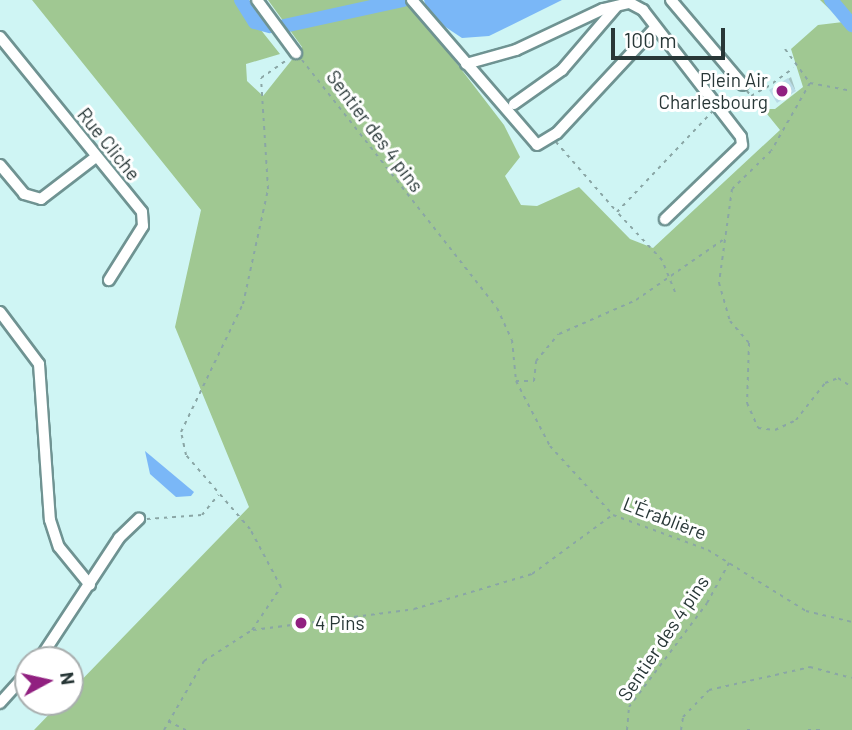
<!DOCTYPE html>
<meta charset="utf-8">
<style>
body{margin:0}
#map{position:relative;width:852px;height:730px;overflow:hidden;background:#cff5f4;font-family:Barlow,sans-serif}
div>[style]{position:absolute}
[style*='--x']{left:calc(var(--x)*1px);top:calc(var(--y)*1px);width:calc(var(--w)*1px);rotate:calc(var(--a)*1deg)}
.green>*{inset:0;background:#a0c892}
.water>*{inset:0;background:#7ab7f7}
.shadow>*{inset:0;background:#0003}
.river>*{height:14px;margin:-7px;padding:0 7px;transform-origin:7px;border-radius:7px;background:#7ab7f7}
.building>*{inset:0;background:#b9dbe7}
.path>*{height:2px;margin-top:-1px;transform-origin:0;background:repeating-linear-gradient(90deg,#8aa6a5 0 3.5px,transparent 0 8.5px)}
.roads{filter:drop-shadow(2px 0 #6f9392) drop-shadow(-2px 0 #6f9392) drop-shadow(0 2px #6f9392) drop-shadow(0 -2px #6f9392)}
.minor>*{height:10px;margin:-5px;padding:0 5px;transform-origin:5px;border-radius:5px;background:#fff}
.dots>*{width:19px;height:19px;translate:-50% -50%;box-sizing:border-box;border:4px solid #fff;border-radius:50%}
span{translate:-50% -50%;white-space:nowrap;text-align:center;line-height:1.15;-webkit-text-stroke:6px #fff;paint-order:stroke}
.poi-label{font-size:19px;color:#283737}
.right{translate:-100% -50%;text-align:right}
.left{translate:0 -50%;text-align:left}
.street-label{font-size:19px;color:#283737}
.north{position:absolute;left:14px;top:646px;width:70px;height:70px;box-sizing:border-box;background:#fff;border:2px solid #a9afaf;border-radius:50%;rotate:82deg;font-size:19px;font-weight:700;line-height:28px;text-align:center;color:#283737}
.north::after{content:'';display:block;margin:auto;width:24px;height:32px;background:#912080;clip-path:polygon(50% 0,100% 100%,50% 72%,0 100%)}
.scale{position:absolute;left:611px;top:28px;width:114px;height:32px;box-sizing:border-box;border:4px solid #283737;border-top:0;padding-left:9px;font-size:21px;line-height:24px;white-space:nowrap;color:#283737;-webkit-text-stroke:5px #fff;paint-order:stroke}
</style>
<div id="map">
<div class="green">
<i style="clip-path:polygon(32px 0,237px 0,280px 54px,246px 64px,247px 81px,263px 96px,302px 47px,268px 0,408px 0,504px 125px,520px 157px,505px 176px,521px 205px,537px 206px,579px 187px,630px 239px,653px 248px,780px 130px,763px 109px,775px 109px,803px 87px,791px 49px,818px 25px,843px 22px,820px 0,852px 0,852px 730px,34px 730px,61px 702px,70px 702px,70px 692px,249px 507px,175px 327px,201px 210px)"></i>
</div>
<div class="water">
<i style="clip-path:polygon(424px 0,562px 0,489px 36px,462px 38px,429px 16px)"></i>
<i style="clip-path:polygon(145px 451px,194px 492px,191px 496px,176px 497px,150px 474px)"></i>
</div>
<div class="shadow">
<i style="clip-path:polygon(791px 77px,795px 89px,773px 89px)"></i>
</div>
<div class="river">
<i style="--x:241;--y:0;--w:26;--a:58"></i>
<i style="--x:255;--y:22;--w:15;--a:16"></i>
<i style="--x:831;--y:0;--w:33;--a:50"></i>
<i style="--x:284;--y:26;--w:122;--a:-12.3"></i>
</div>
<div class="building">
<i style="clip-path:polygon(788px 78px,796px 91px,777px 103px,769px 90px)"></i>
</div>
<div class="path">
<i style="--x:785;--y:49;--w:42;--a:53.7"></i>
<i style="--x:810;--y:83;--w:43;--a:10.8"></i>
<i style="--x:302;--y:60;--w:315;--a:51.8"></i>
<i style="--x:497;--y:308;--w:35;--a:65"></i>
<i style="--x:512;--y:340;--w:41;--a:84.4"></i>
<i style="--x:516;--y:381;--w:73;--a:62.4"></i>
<i style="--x:550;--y:446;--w:93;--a:47.6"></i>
<i style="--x:613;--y:515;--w:101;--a:20.2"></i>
<i style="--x:708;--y:550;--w:115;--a:31.9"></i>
<i style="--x:806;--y:611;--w:47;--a:13.4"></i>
<i style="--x:755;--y:76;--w:16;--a:47"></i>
<i style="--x:766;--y:88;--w:34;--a:-36"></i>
<i style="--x:810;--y:83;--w:78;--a:119.8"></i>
<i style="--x:771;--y:151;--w:54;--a:135.7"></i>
<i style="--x:732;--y:189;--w:95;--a:97.9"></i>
<i style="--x:719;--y:283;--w:40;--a:74"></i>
<i style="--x:730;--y:321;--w:29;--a:49"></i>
<i style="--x:749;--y:343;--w:60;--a:91.9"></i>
<i style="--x:747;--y:403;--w:27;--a:66"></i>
<i style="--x:758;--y:428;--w:17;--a:7"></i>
<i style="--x:775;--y:430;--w:23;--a:-25"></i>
<i style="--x:796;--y:420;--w:47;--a:-51.9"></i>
<i style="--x:825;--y:383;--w:14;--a:-21"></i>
<i style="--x:838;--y:378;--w:17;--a:33"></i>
<i style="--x:747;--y:91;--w:6;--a:51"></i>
<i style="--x:751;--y:96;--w:16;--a:-30"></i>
<i style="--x:556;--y:142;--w:93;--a:48.9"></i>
<i style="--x:675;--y:292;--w:35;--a:-112"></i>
<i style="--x:662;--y:260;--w:66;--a:-133.2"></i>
<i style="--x:617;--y:212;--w:138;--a:-46.5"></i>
<i style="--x:516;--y:381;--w:18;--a:0"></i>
<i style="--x:534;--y:381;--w:20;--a:-84"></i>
<i style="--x:536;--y:361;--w:35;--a:-50"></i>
<i style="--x:559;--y:334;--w:84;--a:-23.8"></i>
<i style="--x:636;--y:300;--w:107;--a:-34.7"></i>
<i style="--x:147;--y:519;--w:55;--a:-4.2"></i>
<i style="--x:202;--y:515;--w:26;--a:-51"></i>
<i style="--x:253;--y:630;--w:162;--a:-7.4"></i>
<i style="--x:414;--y:609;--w:123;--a:-16.5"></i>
<i style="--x:532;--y:574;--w:98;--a:-36.3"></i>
<i style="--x:168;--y:721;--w:20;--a:27"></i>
<i style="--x:164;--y:730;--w:80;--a:-59.9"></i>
<i style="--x:204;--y:661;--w:57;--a:-32.9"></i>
<i style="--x:252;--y:630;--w:52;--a:-56"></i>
<i style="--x:281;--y:587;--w:66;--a:-118.1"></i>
<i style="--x:250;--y:529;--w:98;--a:-130.9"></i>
<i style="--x:186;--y:455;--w:24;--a:-102"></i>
<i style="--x:181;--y:432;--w:142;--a:-64.2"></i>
<i style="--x:243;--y:304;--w:118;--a:-77.7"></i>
<i style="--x:268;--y:189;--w:111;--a:-93.6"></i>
<i style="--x:261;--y:78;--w:33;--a:-35"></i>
<i style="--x:627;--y:730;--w:23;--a:-85"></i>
<i style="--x:629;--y:707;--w:130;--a:-53.1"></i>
<i style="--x:707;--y:603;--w:46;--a:-61.2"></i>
<i style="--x:681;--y:730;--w:13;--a:-81"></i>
<i style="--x:683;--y:717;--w:37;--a:-46"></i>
<i style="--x:709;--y:690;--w:104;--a:-12.8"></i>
<i style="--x:810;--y:667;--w:43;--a:14.7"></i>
<i style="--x:747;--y:730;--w:3;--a:0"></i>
<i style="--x:808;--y:730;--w:15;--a:0"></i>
</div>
<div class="roads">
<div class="minor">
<i style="--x:257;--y:0;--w:66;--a:53.7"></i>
<i style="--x:412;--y:0;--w:191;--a:49.2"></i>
<i style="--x:537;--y:145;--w:23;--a:-31"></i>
<i style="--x:557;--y:133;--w:144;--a:-47"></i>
<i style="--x:671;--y:0;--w:111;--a:49.7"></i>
<i style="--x:0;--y:37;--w:225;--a:50.9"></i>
<i style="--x:142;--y:212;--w:14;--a:86"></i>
<i style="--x:143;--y:226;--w:64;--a:122.2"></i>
<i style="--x:466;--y:64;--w:52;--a:-15.6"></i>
<i style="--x:516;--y:50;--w:96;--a:-25.2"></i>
<i style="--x:603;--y:9;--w:28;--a:-13"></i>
<i style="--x:630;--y:3;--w:15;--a:28"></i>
<i style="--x:643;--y:10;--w:160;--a:52.3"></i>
<i style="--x:741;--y:137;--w:8;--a:83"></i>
<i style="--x:742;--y:145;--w:107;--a:136.1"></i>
<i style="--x:514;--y:104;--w:59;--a:-35.3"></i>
<i style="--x:562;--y:70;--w:83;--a:-49.4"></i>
<i style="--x:0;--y:165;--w:38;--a:50"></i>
<i style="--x:24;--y:194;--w:18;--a:16"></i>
<i style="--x:41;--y:199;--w:69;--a:-37.4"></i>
<i style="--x:0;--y:312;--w:65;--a:53.1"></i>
<i style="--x:39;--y:364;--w:156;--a:86"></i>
<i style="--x:50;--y:520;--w:28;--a:72"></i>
<i style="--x:59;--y:547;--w:49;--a:50.8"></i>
<i style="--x:39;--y:660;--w:146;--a:-56.7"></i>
<i style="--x:119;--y:538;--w:28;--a:-44"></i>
<i style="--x:0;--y:703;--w:42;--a:-47.9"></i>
</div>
</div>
<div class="dots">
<i style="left:782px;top:91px;background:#912080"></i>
<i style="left:301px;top:623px;background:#912080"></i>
</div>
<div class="poi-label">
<span class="right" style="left:768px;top:91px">Plein Air<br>Charlesbourg</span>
<span class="left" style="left:315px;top:623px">4 Pins</span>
</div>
<div class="street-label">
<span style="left:375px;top:131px;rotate:53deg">Sentier des 4 pins</span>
<span style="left:109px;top:144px;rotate:51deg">Rue Cliche</span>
<span style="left:665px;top:518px;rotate:21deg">L'Érablière</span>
<span style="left:663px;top:638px;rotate:-56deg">Sentier des 4 pins</span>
</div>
<div class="north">N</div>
<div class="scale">100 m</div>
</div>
